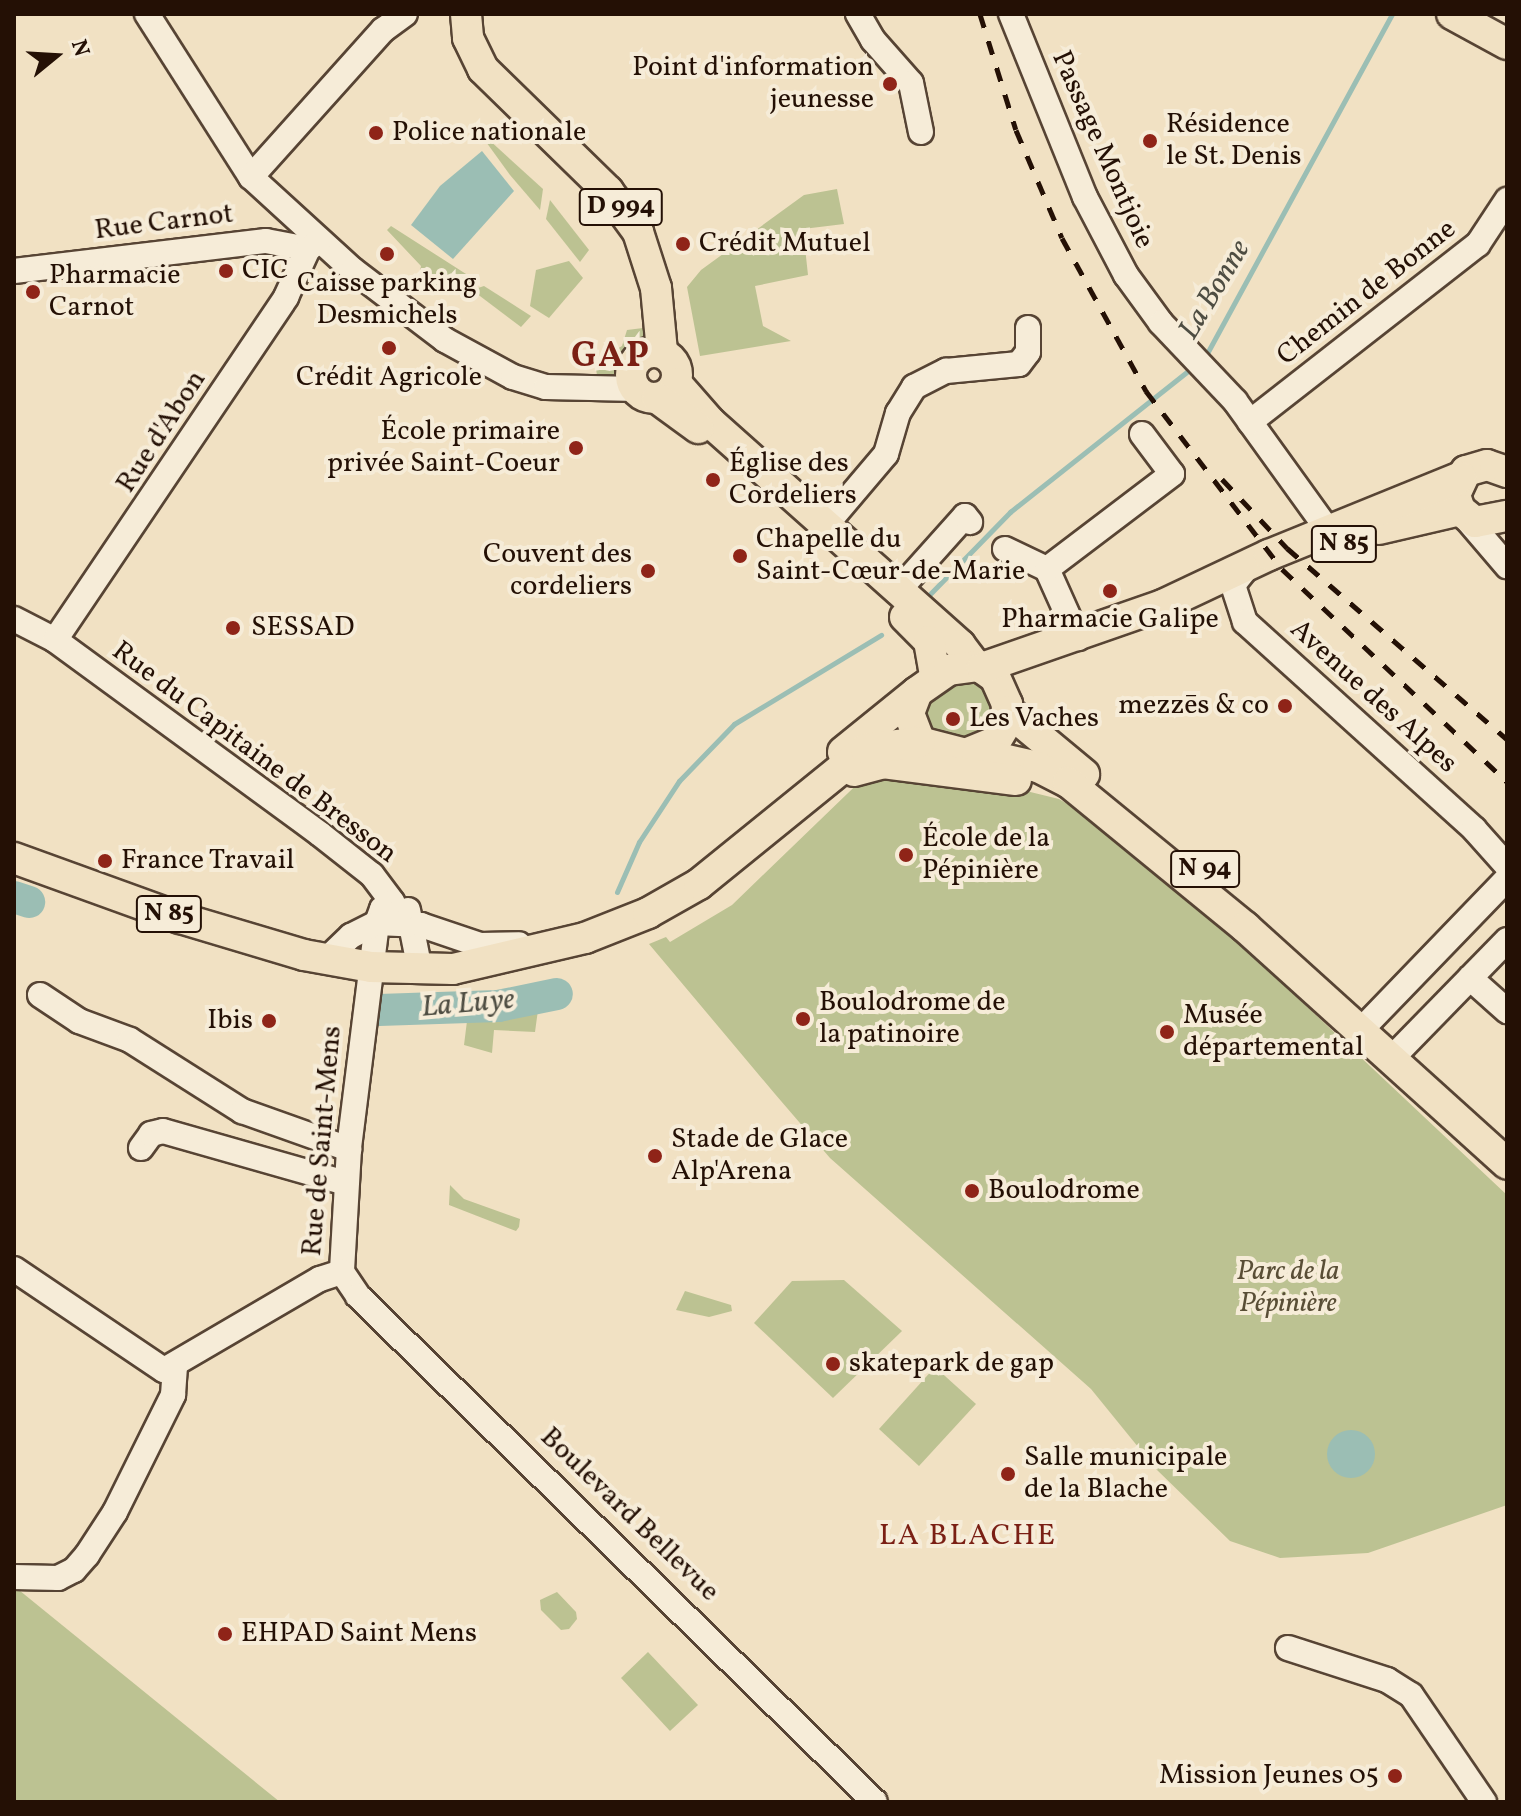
<!DOCTYPE html>
<meta charset="utf-8">
<style>
body{margin:0}
#map{position:relative;width:1521px;height:1816px;overflow:hidden;background:#f1e1c3;font-family:Vollkorn,serif}
div>[style]{position:absolute}
[style*='--x']{left:calc(var(--x)*1px);top:calc(var(--y)*1px);width:calc(var(--w)*1px);rotate:calc(var(--a)*1deg)}
.green>*{inset:0;background:#bcc292}
.water>*{inset:0;background:#9bbeb4}
.round{border-radius:50%}
.stream>*{height:5px;margin:-2.5px;padding:0 2.5px;transform-origin:2.5px;border-radius:2.5px;background:#9bbeb4}
.river>*{height:32px;margin:-16px;padding:0 16px;transform-origin:16px;border-radius:16px;background:#9bbeb4}
.roads{filter:drop-shadow(2px 0 #574434) drop-shadow(-2px 0 #574434) drop-shadow(0 2px #574434) drop-shadow(0 -2px #574434)}
.minor>*{height:24px;margin:-12px;padding:0 12px;transform-origin:12px;border-radius:12px;background:#f6ecd8}
.major>*{height:30px;margin:-15px;padding:0 15px;transform-origin:15px;border-radius:15px;background:#f1e1c3}
.major>.ring{margin:-15px;padding:0;box-sizing:content-box;background:none;border:30px solid #f1e1c3;border-radius:50%}
.rail>*{height:5px;margin-top:-2.5px;transform-origin:0;background:repeating-linear-gradient(90deg,#241005 0 14px,transparent 0 28px)}
.dots>*{width:22px;height:22px;translate:-50% -50%;box-sizing:border-box;border:4px solid #f6ecd8;border-radius:50%}
span{translate:-50% -50%;white-space:nowrap;text-align:center;line-height:1.15;-webkit-text-stroke:8px #f6ecd8;paint-order:stroke}
.shield-label span{padding:2px 6px;background:#f6ecd8;border:2px solid;border-radius:6px;-webkit-text-stroke-width:0}
.shield-label{font-size:26px;color:#241005;font-weight:700}
.poi-label{font-size:28px;color:#241005}
.right{translate:-100% -50%;text-align:right}
.left{translate:0 -50%;text-align:left}
.street-label{font-size:28px;color:#241005}
.park-label{font-size:28px;color:#594e36;font-style:italic}
.water-label{font-size:30px;color:#4e4d42;font-style:italic}
.neighbourhood-label{font-size:30px;color:#7a1f14;letter-spacing:2px}
.district-label{font-size:36px;color:#7a1f14;font-weight:700;letter-spacing:2px}
.frame{position:absolute;inset:0;border:16px solid #241005;pointer-events:none}
.north{position:absolute;left:16px;top:16px;width:80px;height:80px;-webkit-text-stroke:6px #f6ecd8;paint-order:stroke;rotate:72deg;font-size:22px;font-weight:700;line-height:32px;text-align:center;color:#241005}
.north::after{content:'';display:block;margin:auto;width:28px;height:36px;background:#241005;clip-path:polygon(50% 0,100% 100%,50% 72%,0 100%)}
</style>
<div id="map">
<div class="green">
<i style="clip-path:polygon(476px 128px,543px 189px,540px 210px,510px 175px)"></i>
<i style="clip-path:polygon(837px 189px,844px 224px,803px 229px,808px 275px,755px 286px,763px 326px,791px 341px,700px 356px,687px 287px,701px 270px,804px 195px)"></i>
<i style="clip-path:polygon(550px 200px,589px 250px,580px 262px,546px 219px)"></i>
<i style="clip-path:polygon(391px 226px,477px 281px,440px 292px,419px 275px,421px 266px,387px 230px)"></i>
<i style="clip-path:polygon(569px 261px,583px 278px,549px 318px,530px 306px,536px 270px)"></i>
<i style="clip-path:polygon(484px 286px,531px 316px,521px 327px,472px 290px)"></i>
<i style="clip-path:polygon(651px 327px,649px 341px,632px 345px,622px 357px,617px 383px,598px 382px,595px 362px,622px 346px,627px 330px)"></i>
<i style="clip-path:polygon(951px 680px,979px 682px,994px 696px,994px 722px,977px 742px,927px 733px,922px 700px)"></i>
<i style="clip-path:polygon(876px 766px,990px 782px,1059px 799px,1096px 821px,1183px 890px,1507px 1195px,1507px 1505px,1368px 1553px,1280px 1558px,1230px 1541px,1156px 1469px,1091px 1389px,830px 1158px,775px 1094px,649px 944px,666px 937px,670px 942px,732px 905px)"></i>
<i style="clip-path:polygon(538px 1010px,535px 1032px,494px 1030px,492px 1053px,464px 1045px,467px 1021px)"></i>
<i style="clip-path:polygon(450px 1185px,464px 1199px,520px 1219px,519px 1227px,516px 1231px,449px 1205px)"></i>
<i style="clip-path:polygon(844px 1280px,902px 1331px,833px 1398px,754px 1323px,792px 1281px)"></i>
<i style="clip-path:polygon(685px 1291px,731px 1305px,732px 1311px,709px 1317px,676px 1310px)"></i>
<i style="clip-path:polygon(935px 1367px,976px 1404px,919px 1466px,879px 1429px)"></i>
<i style="clip-path:polygon(14px 1586px,280px 1802px,14px 1802px)"></i>
<i style="clip-path:polygon(557px 1592px,576px 1612px,577px 1619px,569px 1629px,561px 1630px,541px 1610px,540px 1600px)"></i>
<i style="clip-path:polygon(648px 1652px,698px 1705px,670px 1731px,621px 1678px)"></i>
</div>
<div class="water">
<i style="clip-path:polygon(482px 151px,514px 191px,453px 259px,411px 225px,440px 186px)"></i>
<i class="round" style="left:1327px;top:1430px;width:48px;height:48px"></i>
</div>
<div class="stream">
<i style="--x:1205;--y:357;--w:391;--a:-61.4"></i>
<i style="--x:930;--y:594;--w:115;--a:-45.7"></i>
<i style="--x:1010;--y:512;--w:235;--a:-38.4"></i>
<i style="--x:617;--y:892;--w:55;--a:-66.3"></i>
<i style="--x:639;--y:842;--w:73;--a:-56.7"></i>
<i style="--x:679;--y:781;--w:79;--a:-46"></i>
<i style="--x:734;--y:724;--w:172;--a:-31.2"></i>
</div>
<div class="river">
<i style="--x:14;--y:897;--w:16;--a:18"></i>
<i style="--x:379;--y:1010;--w:119;--a:-1.9"></i>
<i style="--x:498;--y:1006;--w:60;--a:-11.5"></i>
</div>
<div class="roads">
<div class="minor">
<i style="--x:147;--y:14;--w:193;--a:57.5"></i>
<i style="--x:251;--y:177;--w:138;--a:42.4"></i>
<i style="--x:353;--y:270;--w:116;--a:37.3"></i>
<i style="--x:445;--y:340;--w:77;--a:28.6"></i>
<i style="--x:513;--y:377;--w:34;--a:17"></i>
<i style="--x:546;--y:387;--w:90;--a:1.3"></i>
<i style="--x:858;--y:14;--w:30;--a:60"></i>
<i style="--x:873;--y:40;--w:57;--a:48.5"></i>
<i style="--x:911;--y:83;--w:50;--a:78.5"></i>
<i style="--x:1011;--y:14;--w:197;--a:68"></i>
<i style="--x:1085;--y:197;--w:88;--a:62.3"></i>
<i style="--x:1126;--y:275;--w:59;--a:53.9"></i>
<i style="--x:1161;--y:323;--w:108;--a:46.5"></i>
<i style="--x:1235;--y:401;--w:159;--a:54.2"></i>
<i style="--x:251;--y:177;--w:198;--a:-48.1"></i>
<i style="--x:383;--y:30;--w:27;--a:-36"></i>
<i style="--x:14;--y:271;--w:254;--a:-6.8"></i>
<i style="--x:266;--y:241;--w:43;--a:10.8"></i>
<i style="--x:308;--y:249;--w:14;--a:-36"></i>
<i style="--x:1250;--y:422;--w:289;--a:-38"></i>
<i style="--x:1478;--y:244;--w:53;--a:-56.6"></i>
<i style="--x:1465;--y:517;--w:65;--a:49.4"></i>
<i style="--x:825;--y:526;--w:94;--a:-49.7"></i>
<i style="--x:886;--y:454;--w:43;--a:-73.7"></i>
<i style="--x:898;--y:413;--w:31;--a:-58"></i>
<i style="--x:914;--y:387;--w:36;--a:-27"></i>
<i style="--x:946;--y:371;--w:73;--a:-5.5"></i>
<i style="--x:1019;--y:364;--w:15;--a:-53"></i>
<i style="--x:1028;--y:352;--w:24;--a:-90"></i>
<i style="--x:1005;--y:549;--w:47;--a:25.5"></i>
<i style="--x:1047;--y:569;--w:76;--a:65.8"></i>
<i style="--x:1249;--y:565;--w:26;--a:129"></i>
<i style="--x:1233;--y:585;--w:39;--a:72"></i>
<i style="--x:1245;--y:622;--w:309;--a:42.1"></i>
<i style="--x:1474;--y:829;--w:50;--a:48.3"></i>
<i style="--x:1047;--y:569;--w:157;--a:-37.2"></i>
<i style="--x:1172;--y:474;--w:50;--a:-126.9"></i>
<i style="--x:897;--y:592;--w:102;--a:-48.2"></i>
<i style="--x:965;--y:516;--w:8;--a:50"></i>
<i style="--x:14;--y:619;--w:46;--a:27.1"></i>
<i style="--x:55;--y:640;--w:328;--a:36.2"></i>
<i style="--x:320;--y:834;--w:66;--a:38.3"></i>
<i style="--x:372;--y:875;--w:34;--a:53"></i>
<i style="--x:55;--y:640;--w:414;--a:-56"></i>
<i style="--x:286;--y:297;--w:53;--a:-65.4"></i>
<i style="--x:392;--y:902;--w:12;--a:145"></i>
<i style="--x:382;--y:909;--w:15;--a:110"></i>
<i style="--x:377;--y:923;--w:228;--a:97.1"></i>
<i style="--x:349;--y:1149;--w:123;--a:93.3"></i>
<i style="--x:342;--y:1272;--w:29;--a:56"></i>
<i style="--x:358;--y:1296;--w:723;--a:44.38"></i>
<i style="--x:408;--y:910;--w:61;--a:78.7"></i>
<i style="--x:326;--y:960;--w:35;--a:-44"></i>
<i style="--x:351;--y:936;--w:29;--a:-27"></i>
<i style="--x:377;--y:923;--w:44;--a:2.6"></i>
<i style="--x:421;--y:925;--w:62;--a:18.7"></i>
<i style="--x:480;--y:945;--w:39;--a:-1"></i>
<i style="--x:1470;--y:978;--w:50;--a:41.7"></i>
<i style="--x:40;--y:995;--w:47;--a:33.7"></i>
<i style="--x:79;--y:1021;--w:54;--a:20.4"></i>
<i style="--x:130;--y:1040;--w:133;--a:32.4"></i>
<i style="--x:242;--y:1111;--w:114;--a:19.6"></i>
<i style="--x:1361;--y:1030;--w:210;--a:-46"></i>
<i style="--x:1392;--y:1058;--w:165;--a:-45.7"></i>
<i style="--x:141;--y:1148;--w:17;--a:-54"></i>
<i style="--x:151;--y:1134;--w:12;--a:-14"></i>
<i style="--x:163;--y:1131;--w:190;--a:15.9"></i>
<i style="--x:14;--y:1269;--w:181;--a:34"></i>
<i style="--x:164;--y:1370;--w:181;--a:-30.3"></i>
<i style="--x:320;--y:1279;--w:23;--a:-18"></i>
<i style="--x:14;--y:1577;--w:44;--a:1.3"></i>
<i style="--x:58;--y:1578;--w:18;--a:-27"></i>
<i style="--x:74;--y:1570;--w:20;--a:-49"></i>
<i style="--x:87;--y:1555;--w:51;--a:-56.9"></i>
<i style="--x:115;--y:1512;--w:131;--a:-63.6"></i>
<i style="--x:173;--y:1395;--w:27;--a:-86"></i>
<i style="--x:1288;--y:1648;--w:104;--a:17.9"></i>
<i style="--x:1387;--y:1680;--w:28;--a:32"></i>
<i style="--x:1411;--y:1695;--w:130;--a:55.7"></i>
</div>
<div class="major">
<i style="--x:466;--y:14;--w:24;--a:85"></i>
<i style="--x:468;--y:38;--w:34;--a:64"></i>
<i style="--x:483;--y:69;--w:175;--a:44.3"></i>
<i style="--x:608;--y:191;--w:51;--a:53.8"></i>
<i style="--x:638;--y:232;--w:59;--a:72.2"></i>
<i style="--x:656;--y:288;--w:64;--a:84.6"></i>
<i style="--x:1452;--y:14;--w:63;--a:28.6"></i>
<i class="ring" style="left:631px;top:352px;width:16px;height:16px"></i>
<i style="--x:676;--y:383;--w:52;--a:48.9"></i>
<i style="--x:710;--y:422;--w:335;--a:41.7"></i>
<i style="--x:960;--y:645;--w:25;--a:53"></i>
<i style="--x:657;--y:398;--w:51;--a:36.2"></i>
<i style="--x:1507;--y:472;--w:21;--a:-161"></i>
<i style="--x:1487;--y:465;--w:22;--a:164"></i>
<i style="--x:1466;--y:471;--w:26;--a:115"></i>
<i style="--x:1455;--y:495;--w:16;--a:72"></i>
<i style="--x:1460;--y:510;--w:19;--a:39"></i>
<i style="--x:1475;--y:522;--w:33;--a:-11"></i>
<i style="--x:1379;--y:529;--w:83;--a:-13.2"></i>
<i style="--x:905;--y:617;--w:34;--a:45"></i>
<i style="--x:929;--y:641;--w:36;--a:80"></i>
<i style="--x:979;--y:666;--w:19;--a:35"></i>
<i style="--x:995;--y:677;--w:30;--a:66"></i>
<i style="--x:1007;--y:704;--w:20;--a:93"></i>
<i style="--x:1006;--y:724;--w:21;--a:121"></i>
<i style="--x:995;--y:742;--w:31;--a:158"></i>
<i style="--x:966;--y:754;--w:48;--a:-165.4"></i>
<i style="--x:920;--y:742;--w:31;--a:-111"></i>
<i style="--x:909;--y:713;--w:22;--a:-69"></i>
<i style="--x:917;--y:692;--w:39;--a:-35"></i>
<i style="--x:949;--y:670;--w:30;--a:-8"></i>
<i style="--x:982;--y:668;--w:192;--a:-19.2"></i>
<i style="--x:1163;--y:605;--w:117;--a:-25.3"></i>
<i style="--x:1269;--y:555;--w:207;--a:-22.1"></i>
<i style="--x:1008;--y:711;--w:99;--a:39.7"></i>
<i style="--x:843;--y:752;--w:95;--a:-39"></i>
<i style="--x:977;--y:753;--w:63;--a:12.9"></i>
<i style="--x:1038;--y:767;--w:34;--a:27"></i>
<i style="--x:1068;--y:782;--w:229;--a:39.3"></i>
<i style="--x:1245;--y:927;--w:353;--a:42.1"></i>
<i style="--x:854;--y:771;--w:30;--a:-15"></i>
<i style="--x:883;--y:763;--w:134;--a:7.3"></i>
<i style="--x:14;--y:858;--w:177;--a:19.9"></i>
<i style="--x:180;--y:918;--w:129;--a:16.6"></i>
<i style="--x:304;--y:955;--w:68;--a:10.2"></i>
<i style="--x:371;--y:967;--w:82;--a:1.4"></i>
<i style="--x:453;--y:969;--w:136;--a:-13.2"></i>
<i style="--x:585;--y:938;--w:68;--a:-21.6"></i>
<i style="--x:648;--y:913;--w:59;--a:-29.6"></i>
<i style="--x:699;--y:884;--w:215;--a:-39"></i>
<i style="--x:866;--y:749;--w:54;--a:-7.4"></i>
</div>
</div>
<div class="rail">
<i style="--x:980;--y:14;--w:121;--a:72.8"></i>
<i style="--x:1016;--y:130;--w:117;--a:66.9"></i>
<i style="--x:1062;--y:238;--w:175;--a:61.2"></i>
<i style="--x:1146;--y:391;--w:224;--a:52.6"></i>
<i style="--x:1282;--y:569;--w:310;--a:43.4"></i>
<i style="--x:1222;--y:479;--w:95;--a:46.7"></i>
<i style="--x:1287;--y:548;--w:291;--a:41"></i>
</div>
<div class="dots">
<i style="left:890px;top:84px;background:#8f2418"></i>
<i style="left:376px;top:133px;background:#8f2418"></i>
<i style="left:1150px;top:141px;background:#8f2418"></i>
<i style="left:683px;top:244px;background:#8f2418"></i>
<i style="left:387px;top:254px;background:#8f2418"></i>
<i style="left:226px;top:271px;background:#8f2418"></i>
<i style="left:33px;top:292px;background:#8f2418"></i>
<i style="left:389px;top:348px;background:#8f2418"></i>
<i style="left:576px;top:448px;background:#8f2418"></i>
<i style="left:713px;top:480px;background:#8f2418"></i>
<i style="left:740px;top:556px;background:#8f2418"></i>
<i style="left:648px;top:571px;background:#8f2418"></i>
<i style="left:1110px;top:591px;background:#8f2418"></i>
<i style="left:233px;top:628px;background:#8f2418"></i>
<i style="left:1285px;top:706px;background:#8f2418"></i>
<i style="left:953px;top:719px;background:#8f2418"></i>
<i style="left:906px;top:855px;background:#8f2418"></i>
<i style="left:105px;top:861px;background:#8f2418"></i>
<i style="left:803px;top:1019px;background:#8f2418"></i>
<i style="left:269px;top:1021px;background:#8f2418"></i>
<i style="left:1167px;top:1032px;background:#8f2418"></i>
<i style="left:655px;top:1156px;background:#8f2418"></i>
<i style="left:972px;top:1191px;background:#8f2418"></i>
<i style="left:833px;top:1364px;background:#8f2418"></i>
<i style="left:1008px;top:1474px;background:#8f2418"></i>
<i style="left:225px;top:1634px;background:#8f2418"></i>
<i style="left:1395px;top:1776px;background:#8f2418"></i>
</div>
<div class="shield-label">
<span style="left:621px;top:207px">D 994</span>
<span style="left:1344px;top:544px">N 85</span>
<span style="left:1205px;top:869px">N 94</span>
<span style="left:169px;top:914px">N 85</span>
</div>
<div class="poi-label">
<span class="right" style="left:874px;top:84px">Point d'information<br>jeunesse</span>
<span class="left" style="left:1166px;top:141px">Résidence<br>le St. Denis</span>
<span class="left" style="left:392px;top:133px">Police nationale</span>
<span class="left" style="left:699px;top:244px">Crédit Mutuel</span>
<span class="left" style="left:242px;top:271px">CIC</span>
<span class="left" style="left:49px;top:292px">Pharmacie<br>Carnot</span>
<span style="left:387px;top:300px">Caisse parking<br>Desmichels</span>
<span style="left:389px;top:378px">Crédit Agricole</span>
<span class="right" style="left:560px;top:448px">École primaire<br>privée Saint-Coeur</span>
<span class="left" style="left:729px;top:480px">Église des<br>Cordeliers</span>
<span class="left" style="left:756px;top:556px">Chapelle du<br>Saint-Cœur-de-Marie</span>
<span class="right" style="left:632px;top:571px">Couvent des<br>cordeliers</span>
<span style="left:1110px;top:620px">Pharmacie Galipe</span>
<span class="left" style="left:251px;top:628px">SESSAD</span>
<span class="right" style="left:1269px;top:706px">mezzēs &amp; co</span>
<span class="left" style="left:969px;top:719px">Les Vaches</span>
<span class="left" style="left:922px;top:855px">École de la<br>Pépinière</span>
<span class="left" style="left:121px;top:861px">France Travail</span>
<span class="left" style="left:819px;top:1019px">Boulodrome de<br>la patinoire</span>
<span class="left" style="left:1183px;top:1032px">Musée<br>départemental</span>
<span class="right" style="left:253px;top:1021px">Ibis</span>
<span class="left" style="left:671px;top:1156px">Stade de Glace<br>Alp'Arena</span>
<span class="left" style="left:988px;top:1191px">Boulodrome</span>
<span class="left" style="left:849px;top:1364px">skatepark de gap</span>
<span class="left" style="left:1024px;top:1474px">Salle municipale<br>de la Blache</span>
<span class="left" style="left:241px;top:1634px">EHPAD Saint Mens</span>
<span class="right" style="left:1379px;top:1776px">Mission Jeunes 05</span>
</div>
<div class="street-label">
<span style="left:1102px;top:150px;rotate:66deg">Passage Montjoie</span>
<span style="left:164px;top:223px;rotate:-7deg">Rue Carnot</span>
<span style="left:1367px;top:293px;rotate:-38deg">Chemin de Bonne</span>
<span style="left:162px;top:432px;rotate:-57deg">Rue d'Abon</span>
<span style="left:1373px;top:697px;rotate:42deg">Avenue des Alpes</span>
<span style="left:254px;top:753px;rotate:37deg">Rue du Capitaine de Bresson</span>
<span style="left:323px;top:1141px;rotate:-85deg">Rue de Saint-Mens</span>
<span style="left:629px;top:1515px;rotate:44deg">Boulevard Bellevue</span>
</div>
<div class="park-label">
<span style="left:1288px;top:1288px">Parc de la<br>Pépinière</span>
</div>
<div class="water-label">
<span style="left:1215px;top:290px;rotate:-59deg">La Bonne</span>
<span style="left:468px;top:1004px;rotate:-5deg">La Luye</span>
</div>
<div class="neighbourhood-label">
<span style="left:968px;top:1536px">LA BLACHE</span>
</div>
<div class="district-label">
<span style="left:611px;top:358px">GAP</span>
</div>
<div class="frame"></div>
<div class="north">N</div>
</div>
